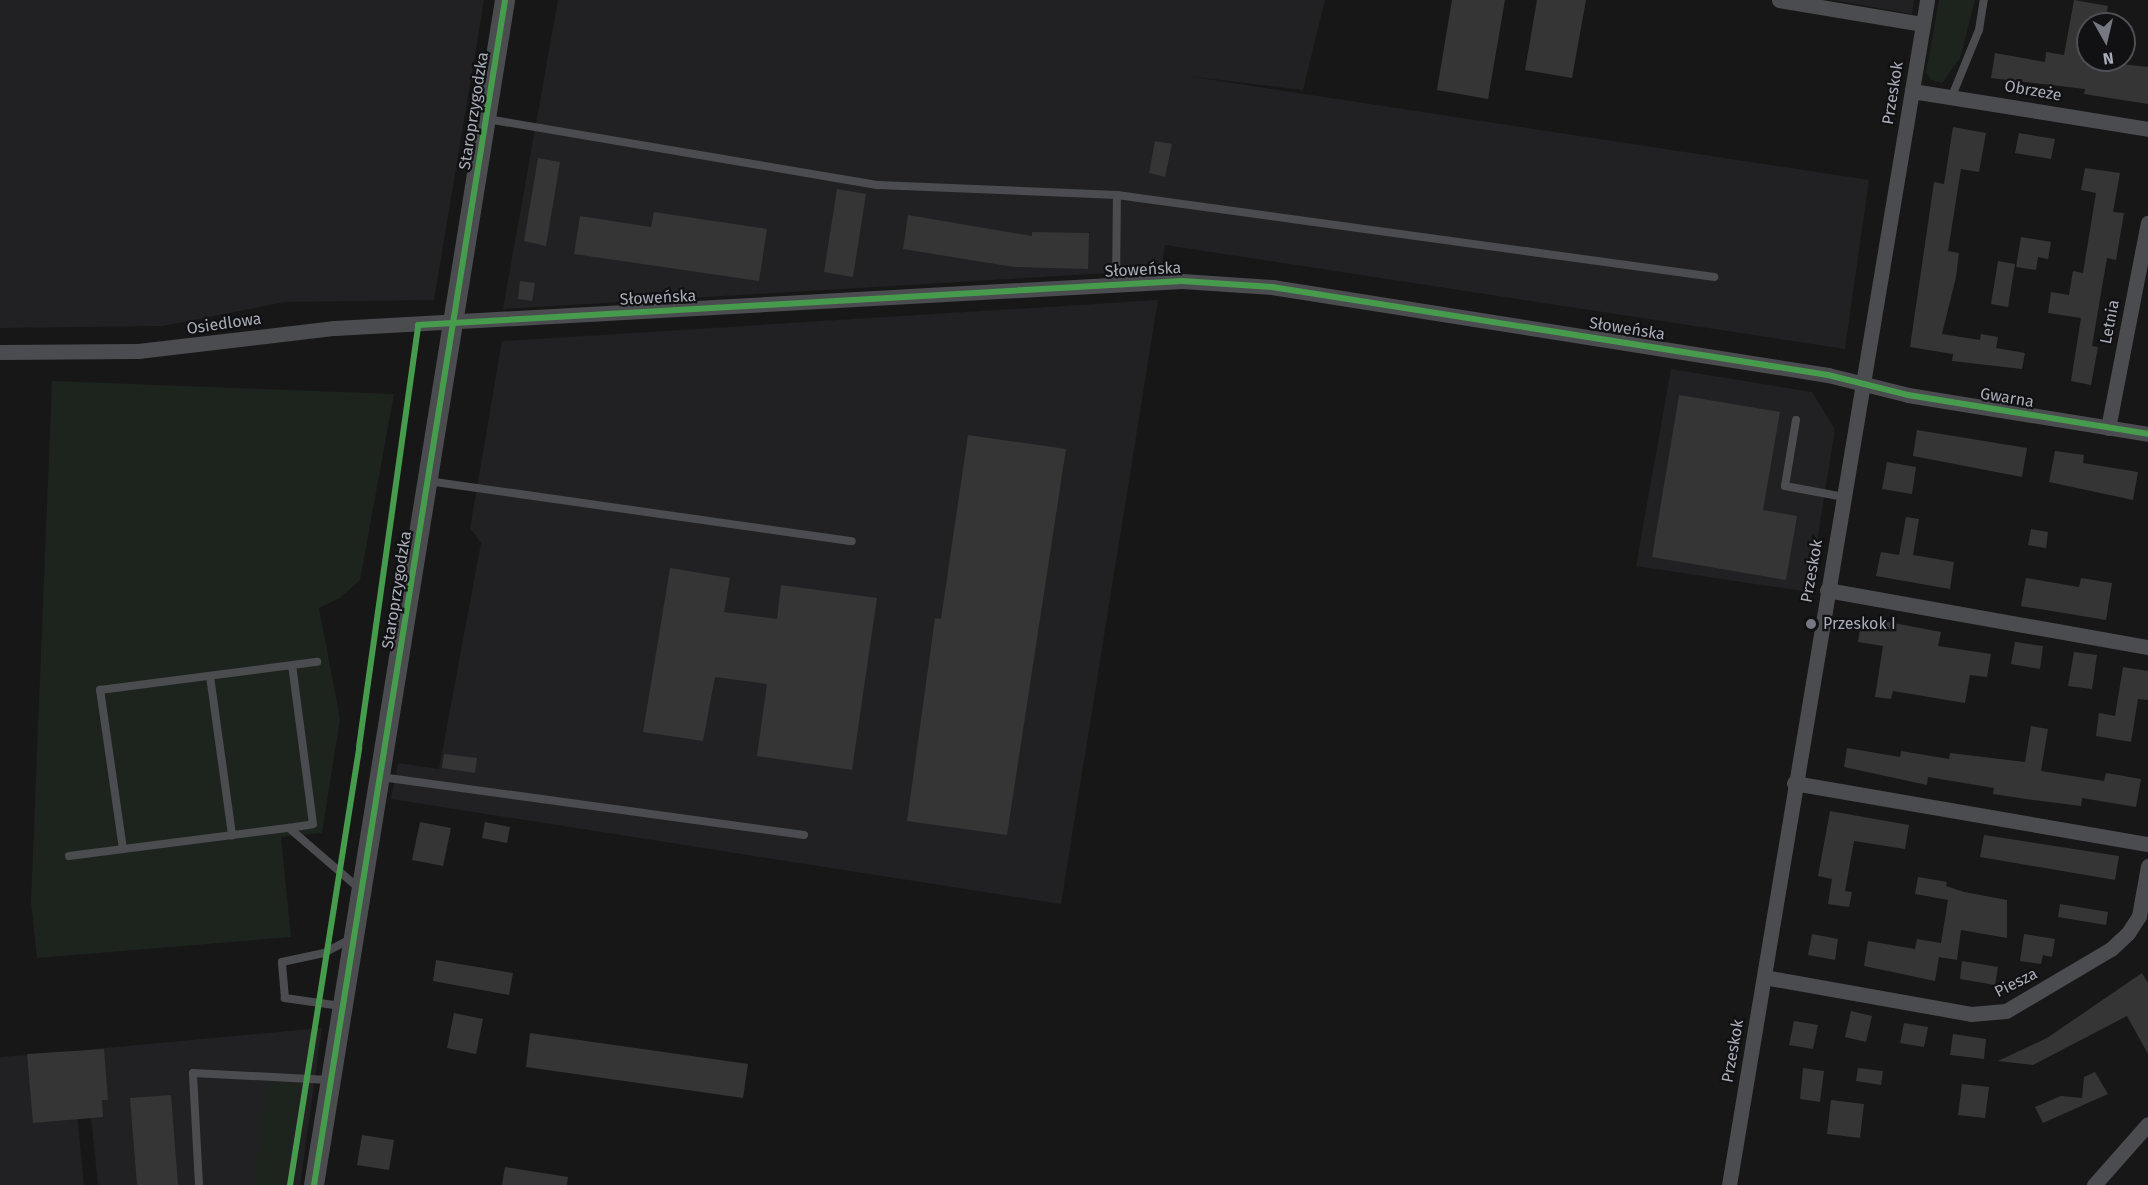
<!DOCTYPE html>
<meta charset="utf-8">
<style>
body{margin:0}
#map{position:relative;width:2148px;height:1185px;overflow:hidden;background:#171717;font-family:"Fira Sans",sans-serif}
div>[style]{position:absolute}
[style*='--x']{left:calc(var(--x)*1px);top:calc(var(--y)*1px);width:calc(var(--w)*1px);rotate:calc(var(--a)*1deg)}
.built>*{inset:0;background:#212123}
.green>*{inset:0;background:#1d241e}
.building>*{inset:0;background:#353536}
.service>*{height:8px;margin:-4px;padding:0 4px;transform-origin:4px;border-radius:4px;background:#4b4c50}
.minor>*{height:15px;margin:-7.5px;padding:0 7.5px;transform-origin:7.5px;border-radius:7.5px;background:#4b4c50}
.tertiary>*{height:20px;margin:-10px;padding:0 10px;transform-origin:10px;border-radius:10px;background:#4b4c50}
.cycleway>*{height:6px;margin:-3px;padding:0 3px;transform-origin:3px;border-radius:3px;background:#469c4c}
.dots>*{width:16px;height:16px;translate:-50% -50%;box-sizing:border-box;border:3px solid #111113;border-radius:50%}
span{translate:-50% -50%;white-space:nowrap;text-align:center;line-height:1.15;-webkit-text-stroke:4.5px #111113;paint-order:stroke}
.street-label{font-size:16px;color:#a8adb8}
.poi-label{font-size:16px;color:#a8adb8}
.left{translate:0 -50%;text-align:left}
.north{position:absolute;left:2076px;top:12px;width:60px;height:60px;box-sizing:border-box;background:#111113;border:2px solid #4d4f55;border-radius:50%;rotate:172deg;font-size:16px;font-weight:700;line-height:24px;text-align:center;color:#a8adb8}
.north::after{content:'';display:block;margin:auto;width:21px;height:27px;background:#757880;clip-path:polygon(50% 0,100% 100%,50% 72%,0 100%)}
</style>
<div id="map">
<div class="built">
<i style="clip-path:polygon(0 0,484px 0,434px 300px,285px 302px,163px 326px,0 328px)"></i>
<i style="clip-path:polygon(558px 0,1325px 0,1303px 90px,1187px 76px,1869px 180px,1845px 349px,1165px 245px,1161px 270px,503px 309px)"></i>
<i style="clip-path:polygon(1833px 0,1914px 0,1912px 14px)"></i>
<i style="clip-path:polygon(1158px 300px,1061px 904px,391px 799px,398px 763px,439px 769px,481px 543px,470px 528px,502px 341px)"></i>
<i style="clip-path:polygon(1671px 369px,1812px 392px,1835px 429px,1809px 592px,1636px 566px)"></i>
<i style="clip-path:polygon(322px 1028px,300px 1185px,98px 1185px,84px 1050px)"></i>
<i style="clip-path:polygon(71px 1052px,84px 1185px,0 1185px,0 1057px)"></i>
</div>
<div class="green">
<i style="clip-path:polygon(1939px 0,1975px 0,1960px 58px,1942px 83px,1931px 80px,1926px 72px)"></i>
<i style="clip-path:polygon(52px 381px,394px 394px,360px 580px,340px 598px,319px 608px,340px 719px,322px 833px,281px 837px,291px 937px,37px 958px,31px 902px)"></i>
<i style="clip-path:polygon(300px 1083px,284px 1185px,253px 1185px,267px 1084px)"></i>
</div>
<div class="building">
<i style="clip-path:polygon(1452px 0,1505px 0,1488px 99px,1437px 90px)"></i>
<i style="clip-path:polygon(1537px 0,1586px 0,1572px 78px,1525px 70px)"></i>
<i style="clip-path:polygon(2074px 0,2108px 6px,2105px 24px,2088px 24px,2088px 60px,2148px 67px,2148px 104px,2084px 94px,2085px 89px,1991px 78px,1995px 53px,2045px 62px,2046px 52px,2064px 55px)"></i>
<i style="clip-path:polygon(1953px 127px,1986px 133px,1979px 172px,1961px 169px,1948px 251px,1959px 253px,1956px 277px,1942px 334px,1980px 340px,1981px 334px,1998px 337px,1996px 348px,2025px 353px,2022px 369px,1952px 361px,1953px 354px,1910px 347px,1934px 182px,1944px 184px)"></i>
<i style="clip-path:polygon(2019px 133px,2055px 139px,2051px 159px,2015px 153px)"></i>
<i style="clip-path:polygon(1155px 141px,1172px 144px,1165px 177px,1149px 173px)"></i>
<i style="clip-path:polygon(538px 158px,560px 162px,546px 246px,524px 241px)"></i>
<i style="clip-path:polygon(2085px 168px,2120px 173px,2113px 212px,2124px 213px,2116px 260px,2107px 258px,2092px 346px,2098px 347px,2091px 385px,2071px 381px,2081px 318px,2048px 313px,2051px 292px,2069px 295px,2073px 271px,2083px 273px,2096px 193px,2081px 190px)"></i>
<i style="clip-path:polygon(837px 189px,866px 194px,853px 277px,824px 272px)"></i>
<i style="clip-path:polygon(654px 212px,767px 229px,759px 281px,574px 254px,580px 216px,651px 227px)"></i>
<i style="clip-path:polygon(908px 215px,1032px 236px,1032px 232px,1089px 233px,1088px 269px,1014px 267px,903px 249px)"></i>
<i style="clip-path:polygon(2021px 237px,2051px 242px,2048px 259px,2038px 257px,2036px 270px,2016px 267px)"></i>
<i style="clip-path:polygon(1998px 261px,2015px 264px,2008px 307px,1991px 304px)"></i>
<i style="clip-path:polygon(520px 281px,535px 283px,532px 301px,518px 299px)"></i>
<i style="clip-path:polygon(1679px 395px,1780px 412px,1763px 510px,1797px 516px,1786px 580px,1652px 557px)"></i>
<i style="clip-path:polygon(1917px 430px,2027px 448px,2022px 477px,1913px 456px)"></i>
<i style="clip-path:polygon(968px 435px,1066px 449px,1007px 835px,907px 821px,935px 618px,941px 619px)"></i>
<i style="clip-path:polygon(2055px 451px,2084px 455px,2083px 463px,2138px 472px,2133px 500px,2049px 482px)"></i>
<i style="clip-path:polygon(1887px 462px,1916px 467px,1912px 494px,1882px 489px)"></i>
<i style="clip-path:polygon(1906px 517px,1919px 519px,1913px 555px,1954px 562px,1950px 589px,1876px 576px,1881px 552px,1899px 555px)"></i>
<i style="clip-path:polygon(2031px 529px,2048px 532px,2046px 548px,2028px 545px)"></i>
<i style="clip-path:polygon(670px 568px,730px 578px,724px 612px,777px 619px,781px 585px,877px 598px,852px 770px,757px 756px,767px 684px,715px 677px,703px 741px,643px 732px)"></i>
<i style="clip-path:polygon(2026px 578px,2079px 587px,2081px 578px,2112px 583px,2106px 620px,2021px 606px)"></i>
<i style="clip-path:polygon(1862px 617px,1941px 632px,1938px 646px,1991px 654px,1987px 677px,1970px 675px,1965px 703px,1893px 691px,1891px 699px,1875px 697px,1883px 646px,1858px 642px)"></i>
<i style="clip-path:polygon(2015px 642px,2043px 646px,2040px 669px,2011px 664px)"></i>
<i style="clip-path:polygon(2074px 652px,2097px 655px,2092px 689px,2068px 686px)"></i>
<i style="clip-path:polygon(2123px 667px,2148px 671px,2148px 700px,2138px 699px,2131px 742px,2096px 736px,2099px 713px,2115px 716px)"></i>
<i style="clip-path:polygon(2031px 726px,2048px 729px,2041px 771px,2104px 781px,2106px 773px,2141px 779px,2136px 807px,2082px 798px,2081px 806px,2026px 799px,1993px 794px,1994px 788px,1928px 777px,1927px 785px,1844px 767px,1847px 748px,1900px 757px,1901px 751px,1949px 759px,1950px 753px,2025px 762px)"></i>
<i style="clip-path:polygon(444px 754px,477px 758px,475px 773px,442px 768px)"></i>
<i style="clip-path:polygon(1830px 811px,1909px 825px,1905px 849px,1854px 841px,1845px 891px,1852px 892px,1849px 907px,1828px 904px,1832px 879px,1818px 876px)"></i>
<i style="clip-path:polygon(420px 822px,451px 828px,443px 866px,412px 860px)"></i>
<i style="clip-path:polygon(485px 822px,510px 827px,507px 843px,482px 838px)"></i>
<i style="clip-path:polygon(1984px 835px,2119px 856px,2115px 880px,1980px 857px)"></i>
<i style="clip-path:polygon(1918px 877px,1947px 882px,1946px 886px,1964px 892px,2007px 900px,2007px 938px,1961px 930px,1957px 960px,1939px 957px,1935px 981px,1864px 966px,1868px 941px,1915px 949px,1917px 939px,1941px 943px,1948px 900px,1915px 894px)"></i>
<i style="clip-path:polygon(2060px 904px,2108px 912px,2106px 925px,2058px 917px)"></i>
<i style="clip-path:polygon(1812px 934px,1838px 939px,1835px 960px,1808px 955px)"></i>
<i style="clip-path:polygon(2024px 934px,2055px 939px,2052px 957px,2043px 955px,2041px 964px,2020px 961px)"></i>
<i style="clip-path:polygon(436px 960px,513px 973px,509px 995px,433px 981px)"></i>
<i style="clip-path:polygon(1962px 961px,1998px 967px,1995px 985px,1960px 979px)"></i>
<i style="clip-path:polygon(2142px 973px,2148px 983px,2148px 1054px,2127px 1016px,2033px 1065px,1998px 1061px,2047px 1038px)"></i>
<i style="clip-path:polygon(1851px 1011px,1872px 1016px,1866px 1042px,1845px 1037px)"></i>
<i style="clip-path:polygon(454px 1013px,483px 1019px,476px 1054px,447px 1048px)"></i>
<i style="clip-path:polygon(1794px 1021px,1818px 1025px,1813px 1049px,1789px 1045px)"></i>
<i style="clip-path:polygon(1904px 1023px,1928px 1027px,1924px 1047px,1900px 1043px)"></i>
<i style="clip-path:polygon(530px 1033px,748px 1064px,743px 1098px,526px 1067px)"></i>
<i style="clip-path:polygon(1953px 1034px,1986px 1039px,1984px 1059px,1950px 1055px)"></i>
<i style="clip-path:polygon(104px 1049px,108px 1100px,102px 1100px,103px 1117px,33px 1123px,27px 1054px)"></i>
<i style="clip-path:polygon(1803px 1068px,1824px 1071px,1820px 1102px,1800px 1099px)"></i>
<i style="clip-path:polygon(1858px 1068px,1883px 1071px,1881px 1085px,1856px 1081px)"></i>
<i style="clip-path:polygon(2095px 1072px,2108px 1094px,2043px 1123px,2035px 1107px,2061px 1096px,2082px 1098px,2084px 1077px)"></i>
<i style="clip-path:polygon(1962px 1084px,1989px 1087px,1985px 1118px,1958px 1115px)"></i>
<i style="clip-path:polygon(171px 1095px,178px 1185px,137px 1185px,130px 1098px)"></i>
<i style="clip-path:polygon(1831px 1100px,1864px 1104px,1860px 1138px,1827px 1134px)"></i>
<i style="clip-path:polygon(362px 1135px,394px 1140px,389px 1170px,357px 1165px)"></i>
<i style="clip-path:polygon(505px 1167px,568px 1177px,567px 1185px,502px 1185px)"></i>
</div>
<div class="service">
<i style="--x:1952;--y:96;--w:71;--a:-67.8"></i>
<i style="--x:1979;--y:30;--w:30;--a:-81"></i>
<i style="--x:487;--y:119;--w:397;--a:9.6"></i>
<i style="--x:878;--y:185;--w:239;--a:2.4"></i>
<i style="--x:1116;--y:285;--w:90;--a:-89.4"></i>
<i style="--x:1117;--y:195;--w:603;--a:7.82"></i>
<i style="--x:1796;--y:420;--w:67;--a:99.5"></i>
<i style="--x:1785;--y:486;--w:60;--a:10.6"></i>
<i style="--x:428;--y:481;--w:428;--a:8.1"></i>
<i style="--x:210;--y:676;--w:161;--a:82.1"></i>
<i style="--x:381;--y:777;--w:427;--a:7.8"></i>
<i style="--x:289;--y:828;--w:24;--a:-9"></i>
<i style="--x:313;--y:824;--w:160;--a:-97.5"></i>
<i style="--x:123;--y:849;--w:161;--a:-98.2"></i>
<i style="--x:100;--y:690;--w:219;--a:-7.4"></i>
<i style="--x:69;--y:856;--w:222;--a:-7.3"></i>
<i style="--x:289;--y:828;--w:95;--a:40.7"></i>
<i style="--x:341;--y:1006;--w:57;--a:-171.9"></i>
<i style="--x:285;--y:998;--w:36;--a:-95"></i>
<i style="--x:282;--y:962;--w:43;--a:-12.1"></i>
<i style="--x:324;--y:953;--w:32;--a:-28"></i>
<i style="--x:199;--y:1185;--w:112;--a:-93.1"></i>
<i style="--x:193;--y:1073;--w:136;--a:2.9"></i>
</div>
<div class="minor">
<i style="--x:1779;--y:0;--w:146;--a:9.5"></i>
<i style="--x:1912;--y:91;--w:239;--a:9.1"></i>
<i style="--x:0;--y:352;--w:138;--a:-0.4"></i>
<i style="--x:138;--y:351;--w:198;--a:-6.7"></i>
<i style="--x:335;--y:328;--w:848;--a:-3.18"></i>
<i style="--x:1182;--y:281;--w:90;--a:3.8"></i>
<i style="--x:1272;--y:287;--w:563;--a:8.99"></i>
<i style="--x:1828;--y:375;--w:82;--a:14"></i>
<i style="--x:1908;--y:395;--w:243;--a:9.2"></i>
<i style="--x:2108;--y:428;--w:209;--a:-79"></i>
<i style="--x:1827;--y:590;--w:326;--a:10.1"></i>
<i style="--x:1794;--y:783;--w:359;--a:9.8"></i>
<i style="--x:1764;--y:977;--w:210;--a:10.1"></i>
<i style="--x:1971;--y:1014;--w:35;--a:-5"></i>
<i style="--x:2006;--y:1011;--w:122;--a:-30.6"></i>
<i style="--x:2111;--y:949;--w:23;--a:-43"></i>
<i style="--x:2128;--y:933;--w:20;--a:-57"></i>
<i style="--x:2139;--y:916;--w:51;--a:-79.8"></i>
<i style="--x:1729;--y:1185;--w:1201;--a:-80.51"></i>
<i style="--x:2094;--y:1185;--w:81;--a:-48.5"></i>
</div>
<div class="tertiary">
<i style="--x:314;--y:1185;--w:1200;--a:-80.84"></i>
</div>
<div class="cycleway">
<i style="--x:290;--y:1185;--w:443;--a:-81"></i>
<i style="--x:359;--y:747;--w:426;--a:-82"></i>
<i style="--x:418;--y:325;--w:765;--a:-3.3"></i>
<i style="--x:1182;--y:281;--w:90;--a:3.8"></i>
<i style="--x:1272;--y:287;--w:563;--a:8.99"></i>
<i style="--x:1828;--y:375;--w:82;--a:14"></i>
<i style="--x:1908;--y:395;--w:243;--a:9.2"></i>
<i style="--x:314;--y:1185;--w:1200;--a:-80.84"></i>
</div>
<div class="dots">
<i style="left:1811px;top:624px;background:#757880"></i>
</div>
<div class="street-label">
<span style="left:2033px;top:91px;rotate:10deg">Obrzeże</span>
<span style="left:1893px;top:93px;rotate:-81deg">Przeskok</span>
<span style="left:474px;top:111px;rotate:-81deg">Staroprzygodzka</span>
<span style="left:1143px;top:270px;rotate:-3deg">Słoweńska</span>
<span style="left:658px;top:298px;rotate:-3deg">Słoweńska</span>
<span style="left:2110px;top:322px;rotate:-79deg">Letnia</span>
<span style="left:224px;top:324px;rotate:-8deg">Osiedlowa</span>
<span style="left:1627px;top:329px;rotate:9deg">Słoweńska</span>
<span style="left:2007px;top:398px;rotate:9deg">Gwarna</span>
<span style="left:1812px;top:571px;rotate:-80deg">Przeskok</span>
<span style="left:397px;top:590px;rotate:-81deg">Staroprzygodzka</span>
<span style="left:2016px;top:983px;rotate:-27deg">Piesza</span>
<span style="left:1733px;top:1051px;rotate:-80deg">Przeskok</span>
</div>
<div class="poi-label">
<span class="left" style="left:1823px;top:624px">Przeskok I</span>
</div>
<div class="north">N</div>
</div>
